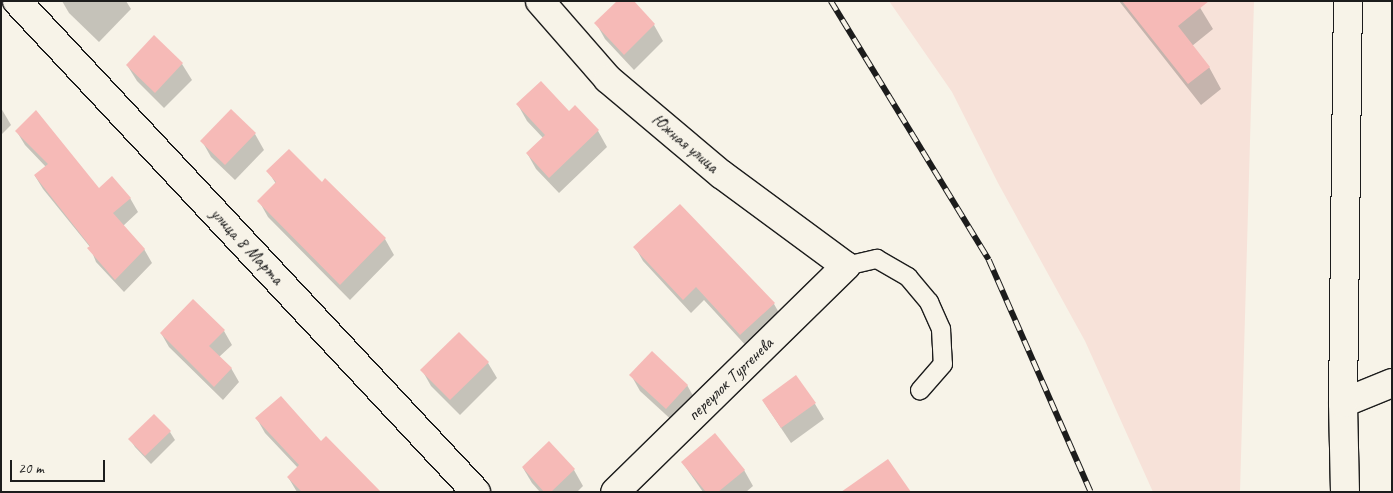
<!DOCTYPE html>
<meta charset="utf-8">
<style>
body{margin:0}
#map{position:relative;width:1393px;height:493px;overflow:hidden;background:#f7f3e8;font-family:Caveat,sans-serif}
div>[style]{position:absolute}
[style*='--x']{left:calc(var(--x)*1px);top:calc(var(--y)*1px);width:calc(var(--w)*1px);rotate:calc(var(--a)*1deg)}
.built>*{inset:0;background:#f7e2d9}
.shadow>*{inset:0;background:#0003}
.building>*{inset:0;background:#f6bab7}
.roads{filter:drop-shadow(1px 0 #1c1c1c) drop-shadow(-1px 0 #1c1c1c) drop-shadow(0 1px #1c1c1c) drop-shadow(0 -1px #1c1c1c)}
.lane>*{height:18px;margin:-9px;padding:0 9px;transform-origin:9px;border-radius:9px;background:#f7f3e8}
.street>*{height:28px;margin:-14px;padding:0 14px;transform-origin:14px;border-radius:14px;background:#f7f3e8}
.rail>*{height:5.5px;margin-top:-2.75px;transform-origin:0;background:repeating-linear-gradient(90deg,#f7f3e8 0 11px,#1c1c1c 0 22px);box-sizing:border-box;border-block:1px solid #1c1c1c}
span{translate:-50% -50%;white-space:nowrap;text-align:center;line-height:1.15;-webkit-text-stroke:4px #f7f3e8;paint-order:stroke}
.street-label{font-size:18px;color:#1c1c1c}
.frame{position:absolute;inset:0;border:2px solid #1c1c1c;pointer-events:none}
.scale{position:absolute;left:10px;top:460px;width:95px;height:22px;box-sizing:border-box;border:2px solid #1c1c1c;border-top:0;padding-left:6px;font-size:15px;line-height:18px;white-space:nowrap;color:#1c1c1c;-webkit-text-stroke:4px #f7f3e8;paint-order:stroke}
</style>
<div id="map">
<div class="built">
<i style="clip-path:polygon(889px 1px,1254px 1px,1240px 492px,1153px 492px,1085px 341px,998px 183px,952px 92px)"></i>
</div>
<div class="shadow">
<i style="clip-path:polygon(62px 1px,126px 1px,131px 9px,99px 42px,69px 13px)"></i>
<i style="clip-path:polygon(1119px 1px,1196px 1px,1213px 29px,1192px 46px,1209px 67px,1221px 89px,1201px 105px)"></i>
<i style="clip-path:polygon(596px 23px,654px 25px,663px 41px,634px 70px,605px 39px)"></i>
<i style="clip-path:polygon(154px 37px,182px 64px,192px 80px,164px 108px,137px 81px,127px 65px)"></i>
<i style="clip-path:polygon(518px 105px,569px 113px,598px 131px,607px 147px,559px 193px,536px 169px,527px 153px,543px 138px,527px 121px)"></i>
<i style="clip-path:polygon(1px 108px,11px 125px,1px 135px)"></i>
<i style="clip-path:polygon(17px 132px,98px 190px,130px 198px,138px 212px,123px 226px,144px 249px,152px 263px,124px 292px,96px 262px,90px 247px,43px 189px,35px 176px,46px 167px,25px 145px)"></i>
<i style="clip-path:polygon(255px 134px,264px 150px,235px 180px,211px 157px,202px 141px)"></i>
<i style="clip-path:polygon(268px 171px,322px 184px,385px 239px,394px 255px,350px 300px,268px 217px,259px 201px,276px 184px)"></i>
<i style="clip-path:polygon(635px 247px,774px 304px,782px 318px,749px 349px,704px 300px,691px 313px,643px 261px)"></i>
<i style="clip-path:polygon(224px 331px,232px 345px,219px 357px,231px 368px,239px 382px,223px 400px,169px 347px,161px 333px)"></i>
<i style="clip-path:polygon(488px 363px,497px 378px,460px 415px,431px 386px,422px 370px)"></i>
<i style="clip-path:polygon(631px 375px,687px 385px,696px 401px,676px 424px,640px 391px)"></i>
<i style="clip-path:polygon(763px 401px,815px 404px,824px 419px,791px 443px)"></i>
<i style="clip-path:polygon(257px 419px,321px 443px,379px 492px,297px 492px,288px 477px,298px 468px,265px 433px)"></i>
<i style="clip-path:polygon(170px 432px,175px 440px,151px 464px,135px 447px,130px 439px)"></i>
<i style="clip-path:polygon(549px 443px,574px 470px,583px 486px,577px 492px,540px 492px,532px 483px,523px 468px)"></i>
<i style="clip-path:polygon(682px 462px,744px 470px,753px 486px,746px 492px,703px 492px)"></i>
</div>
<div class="building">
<i style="clip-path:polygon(617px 1px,634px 1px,655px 24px,624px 55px,594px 23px)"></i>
<i style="clip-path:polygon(1122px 1px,1209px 1px,1178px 26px,1210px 67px,1188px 84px)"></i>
<i style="clip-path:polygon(154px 35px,183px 63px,155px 93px,126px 65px)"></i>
<i style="clip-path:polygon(541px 81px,569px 111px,575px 105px,599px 130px,549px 178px,526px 153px,545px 135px,516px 104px)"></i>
<i style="clip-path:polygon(231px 109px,256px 133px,225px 165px,200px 141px)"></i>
<i style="clip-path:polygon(36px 110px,99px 188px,112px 176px,131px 198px,113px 213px,145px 249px,115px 280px,87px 248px,90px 246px,34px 175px,48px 164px,15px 131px)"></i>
<i style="clip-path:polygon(289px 149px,322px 182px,325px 178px,386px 238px,340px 285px,257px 201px,276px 182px,266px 171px)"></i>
<i style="clip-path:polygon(680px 204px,775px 303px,740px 335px,696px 287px,683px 300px,633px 247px)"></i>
<i style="clip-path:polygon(193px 299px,225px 330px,209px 346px,232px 368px,214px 387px,160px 333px)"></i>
<i style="clip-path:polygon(459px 332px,489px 362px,450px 400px,420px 370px)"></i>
<i style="clip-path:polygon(652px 351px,688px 385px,666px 409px,629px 375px)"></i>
<i style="clip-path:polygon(796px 375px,816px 403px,781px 428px,762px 400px)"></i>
<i style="clip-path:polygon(281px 396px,321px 441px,326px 436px,381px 492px,302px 492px,287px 477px,299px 465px,255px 418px)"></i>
<i style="clip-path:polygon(154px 414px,171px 431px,145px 456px,128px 439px)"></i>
<i style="clip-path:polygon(715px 433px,745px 470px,718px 492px,706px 492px,681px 462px)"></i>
<i style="clip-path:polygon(549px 441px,575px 469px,551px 492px,544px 492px,522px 467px)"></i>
<i style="clip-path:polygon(888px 459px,911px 492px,841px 492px)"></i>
</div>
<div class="roads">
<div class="lane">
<i style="--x:846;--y:266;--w:32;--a:-13"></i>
<i style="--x:877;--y:259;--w:36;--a:30"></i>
<i style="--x:908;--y:277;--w:33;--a:50"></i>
<i style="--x:929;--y:302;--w:30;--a:66"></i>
<i style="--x:941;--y:329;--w:35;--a:87"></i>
<i style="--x:943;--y:364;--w:35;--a:131"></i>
</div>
<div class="street">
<i style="--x:17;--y:1;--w:672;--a:46.93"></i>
<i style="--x:540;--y:1;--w:103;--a:48.9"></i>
<i style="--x:608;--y:79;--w:148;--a:40.1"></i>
<i style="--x:721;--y:174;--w:155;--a:36.4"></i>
<i style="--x:846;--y:266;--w:323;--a:135.6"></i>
<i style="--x:1343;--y:403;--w:53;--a:-22.2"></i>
<i style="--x:1345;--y:492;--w:89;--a:-91.3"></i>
<i style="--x:1343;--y:403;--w:402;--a:-89.3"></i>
</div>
</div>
<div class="rail">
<i style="--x:831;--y:1;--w:303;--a:58.6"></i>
<i style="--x:989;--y:260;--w:253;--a:66.3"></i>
</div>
<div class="street-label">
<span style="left:685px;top:143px;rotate:40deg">Южная улица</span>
<span style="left:247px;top:246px;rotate:47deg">улица 8 Марта</span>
<span style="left:730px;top:379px;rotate:-44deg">переулок Тургенева</span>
</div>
<div class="frame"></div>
<div class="scale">20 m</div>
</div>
